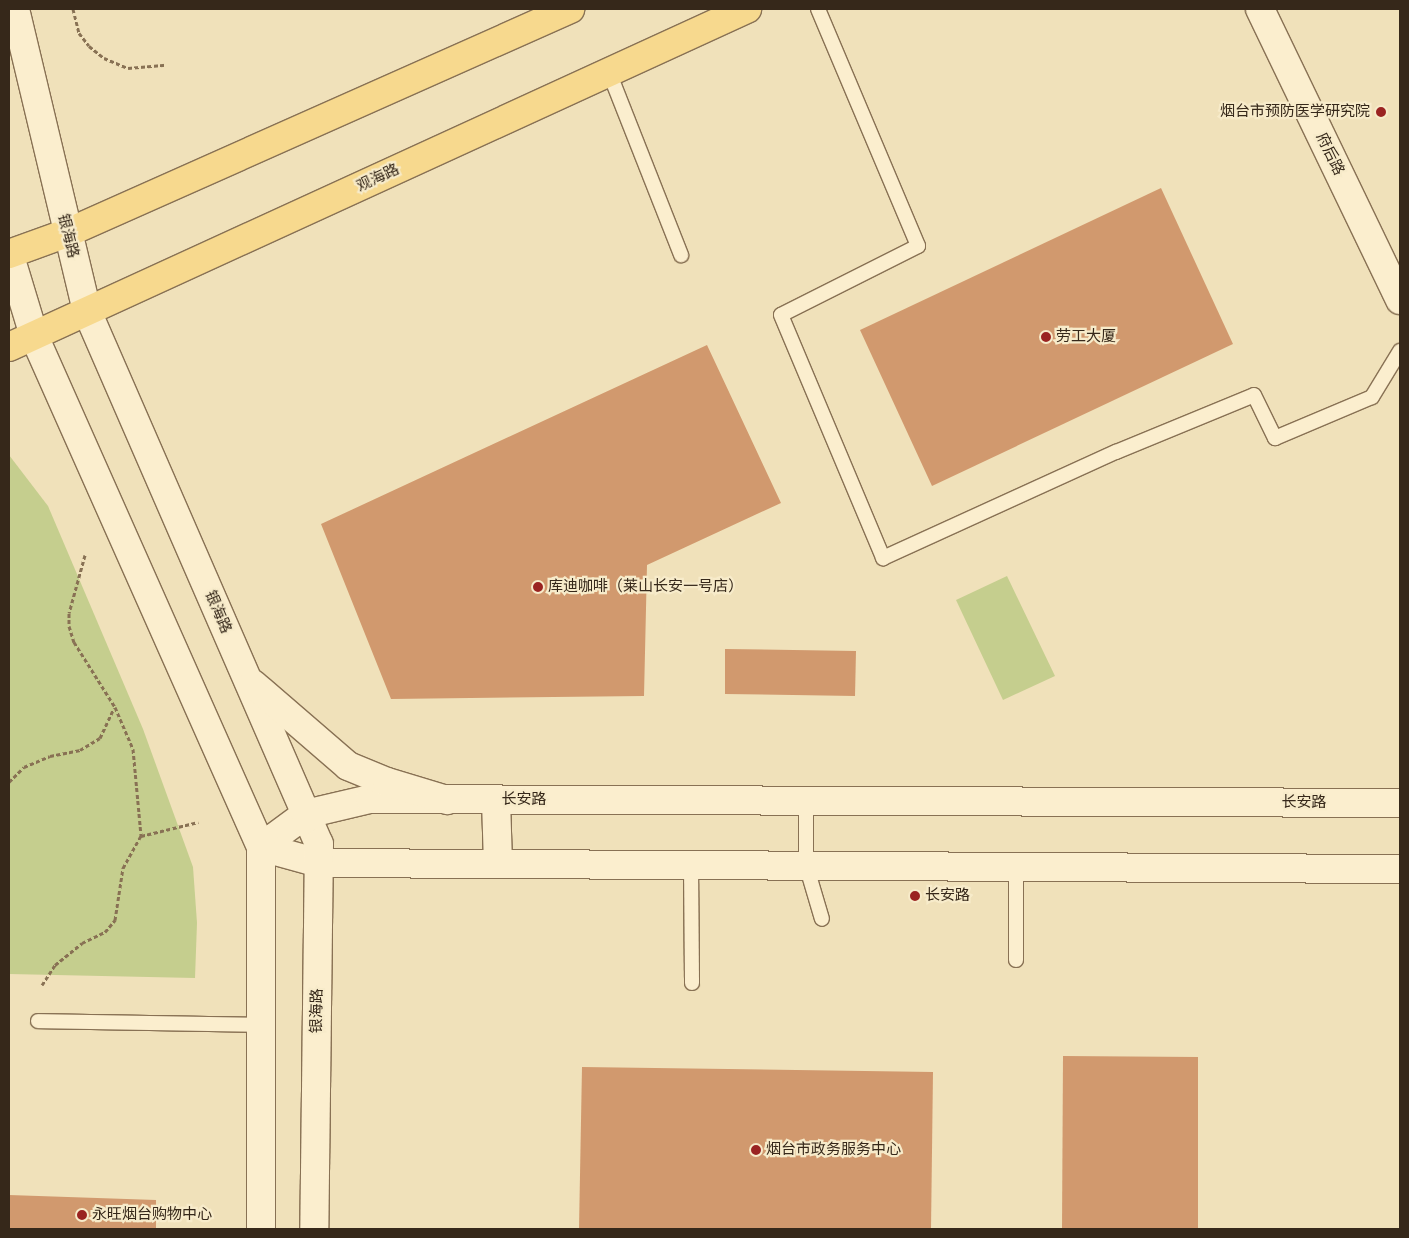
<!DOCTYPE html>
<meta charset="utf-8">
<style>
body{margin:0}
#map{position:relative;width:1409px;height:1238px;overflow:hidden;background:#f0e1ba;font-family:"Crimson Pro","Noto Sans SC",serif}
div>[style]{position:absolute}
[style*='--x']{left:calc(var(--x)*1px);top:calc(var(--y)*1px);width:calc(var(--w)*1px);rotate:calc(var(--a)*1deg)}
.green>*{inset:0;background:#c5ce8e}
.building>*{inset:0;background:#d1996e}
.path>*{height:3px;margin-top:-1.5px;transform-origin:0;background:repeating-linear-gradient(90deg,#887154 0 4px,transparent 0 6.5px)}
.roads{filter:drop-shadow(1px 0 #887154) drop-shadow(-1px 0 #887154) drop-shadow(0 1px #887154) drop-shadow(0 -1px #887154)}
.service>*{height:14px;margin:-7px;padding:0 7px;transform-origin:7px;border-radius:7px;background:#fbeece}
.tertiary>*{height:28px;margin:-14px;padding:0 14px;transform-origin:14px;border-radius:14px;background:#fbeece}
.secondary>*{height:28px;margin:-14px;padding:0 14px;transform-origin:14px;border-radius:14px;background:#fbeece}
.primary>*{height:28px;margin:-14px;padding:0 14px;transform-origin:14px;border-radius:14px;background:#f7d98e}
.dots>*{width:14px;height:14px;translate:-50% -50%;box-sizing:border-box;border:2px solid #f7ebca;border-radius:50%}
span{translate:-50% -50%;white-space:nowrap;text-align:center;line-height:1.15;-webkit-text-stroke:4.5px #f7ebca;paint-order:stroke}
.poi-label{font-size:15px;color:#36281a}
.right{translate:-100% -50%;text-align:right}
.left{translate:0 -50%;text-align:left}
.street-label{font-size:15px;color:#36281a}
.frame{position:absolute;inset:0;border:10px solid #36281a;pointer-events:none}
</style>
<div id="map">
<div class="green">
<i style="clip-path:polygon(9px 455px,48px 506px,143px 729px,193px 867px,197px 923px,195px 978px,9px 974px)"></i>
<i style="clip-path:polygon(1007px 576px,1055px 676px,1003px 700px,956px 600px)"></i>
</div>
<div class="building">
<i style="clip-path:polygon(1161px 188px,1233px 344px,932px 486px,860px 330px)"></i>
<i style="clip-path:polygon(707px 345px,781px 503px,647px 565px,644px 696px,391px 699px,321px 524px)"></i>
<i style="clip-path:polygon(725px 649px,856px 651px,855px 696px,725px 694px)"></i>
<i style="clip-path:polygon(1063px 1056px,1198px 1057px,1198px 1229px,1062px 1229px)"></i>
<i style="clip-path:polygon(582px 1067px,933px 1072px,931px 1229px,579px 1229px)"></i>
<i style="clip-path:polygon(9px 1195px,156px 1200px,156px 1229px,9px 1229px)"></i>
</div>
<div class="path">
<i style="--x:73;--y:9;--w:25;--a:76"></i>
<i style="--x:79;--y:33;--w:16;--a:52"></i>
<i style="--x:89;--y:46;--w:19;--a:39"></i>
<i style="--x:104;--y:58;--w:26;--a:23"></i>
<i style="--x:128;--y:68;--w:38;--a:-5"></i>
<i style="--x:85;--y:555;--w:60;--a:105.4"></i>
<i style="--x:69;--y:613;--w:13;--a:90"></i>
<i style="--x:69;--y:626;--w:17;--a:73"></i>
<i style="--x:74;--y:642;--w:77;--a:57.8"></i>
<i style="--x:115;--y:707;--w:46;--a:66.8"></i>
<i style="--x:133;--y:749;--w:87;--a:84.7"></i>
<i style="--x:9;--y:782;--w:21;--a:-45"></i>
<i style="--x:24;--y:767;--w:28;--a:-23"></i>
<i style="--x:50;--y:756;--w:31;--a:-11"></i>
<i style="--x:80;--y:750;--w:23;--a:-31"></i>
<i style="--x:100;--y:738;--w:33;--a:-65"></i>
<i style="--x:42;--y:985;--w:24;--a:-57"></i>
<i style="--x:55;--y:965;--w:35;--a:-39"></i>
<i style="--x:82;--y:943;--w:25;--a:-26"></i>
<i style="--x:105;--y:932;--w:16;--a:-50"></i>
<i style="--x:115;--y:920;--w:53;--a:-81.3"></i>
<i style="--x:123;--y:868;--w:37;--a:-61"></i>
<i style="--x:141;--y:836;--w:59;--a:-13.8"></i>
</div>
<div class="roads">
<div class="service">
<i style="--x:818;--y:9;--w:257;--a:67.1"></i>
<i style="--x:918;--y:246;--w:153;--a:153.3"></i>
<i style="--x:781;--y:315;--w:264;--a:67.2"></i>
<i style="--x:883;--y:558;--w:256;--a:-24.5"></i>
<i style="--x:1116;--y:452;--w:149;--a:-22.4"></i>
<i style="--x:1254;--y:395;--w:48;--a:64"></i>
<i style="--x:1275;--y:438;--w:105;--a:-22.9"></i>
<i style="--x:1372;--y:397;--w:54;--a:-58.7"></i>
<i style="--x:609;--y:72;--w:197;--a:68.5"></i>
<i style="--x:806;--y:801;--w:64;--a:90"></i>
<i style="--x:806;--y:865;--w:56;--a:73.5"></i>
<i style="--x:691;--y:865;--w:118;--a:89.5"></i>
<i style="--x:1016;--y:960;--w:93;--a:-90"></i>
<i style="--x:38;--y:1021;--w:223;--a:1"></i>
</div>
<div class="tertiary">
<i style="--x:1260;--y:9;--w:323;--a:64.3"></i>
<i style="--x:496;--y:800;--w:63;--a:88.2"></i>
<i style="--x:261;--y:847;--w:56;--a:-36.3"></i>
<i style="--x:306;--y:814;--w:66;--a:-13.2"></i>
<i style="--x:370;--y:799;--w:1030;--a:0.22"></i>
<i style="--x:261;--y:847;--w:60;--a:15.4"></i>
<i style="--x:319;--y:863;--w:1081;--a:0.32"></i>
</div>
<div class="secondary">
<i style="--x:15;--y:9;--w:310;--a:76.6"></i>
<i style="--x:87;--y:311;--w:581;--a:66.48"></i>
<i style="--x:319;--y:844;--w:385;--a:90.7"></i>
<i style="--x:9;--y:253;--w:87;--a:73.2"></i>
<i style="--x:34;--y:336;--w:559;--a:66.05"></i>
<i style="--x:261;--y:847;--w:382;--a:90"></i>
<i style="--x:253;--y:684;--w:125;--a:40.8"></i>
<i style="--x:348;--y:766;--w:42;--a:22.3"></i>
<i style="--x:387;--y:782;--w:63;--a:16.7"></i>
</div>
<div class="primary">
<i style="--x:9;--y:254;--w:62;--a:-19.9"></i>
<i style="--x:67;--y:233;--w:551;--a:-24"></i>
<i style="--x:9;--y:347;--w:812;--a:-24.61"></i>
</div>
</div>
<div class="dots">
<i style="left:1381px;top:112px;background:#9a2321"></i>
<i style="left:1046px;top:337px;background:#9a2321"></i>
<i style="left:538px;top:587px;background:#9a2321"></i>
<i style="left:915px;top:896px;background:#9a2321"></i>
<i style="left:756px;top:1150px;background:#9a2321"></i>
<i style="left:82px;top:1215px;background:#9a2321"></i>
</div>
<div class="poi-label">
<span class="right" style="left:1370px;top:112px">烟台市预防医学研究院</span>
<span class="left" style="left:1056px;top:337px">劳工大厦</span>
<span class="left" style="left:548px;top:587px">库迪咖啡（莱山长安一号店）</span>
<span class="left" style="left:925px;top:896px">长安路</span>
<span class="left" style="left:766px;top:1150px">烟台市政务服务中心</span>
<span class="left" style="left:92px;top:1215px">永旺烟台购物中心</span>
</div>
<div class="street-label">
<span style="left:1330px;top:154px;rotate:64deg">府后路</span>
<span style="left:378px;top:178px;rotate:-25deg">观海路</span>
<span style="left:68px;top:236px;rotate:76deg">银海路</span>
<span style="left:218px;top:612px;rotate:67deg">银海路</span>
<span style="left:524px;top:800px">长安路</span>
<span style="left:1304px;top:803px">长安路</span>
<span style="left:317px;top:1011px;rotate:-89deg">银海路</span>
</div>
<div class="frame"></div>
</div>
